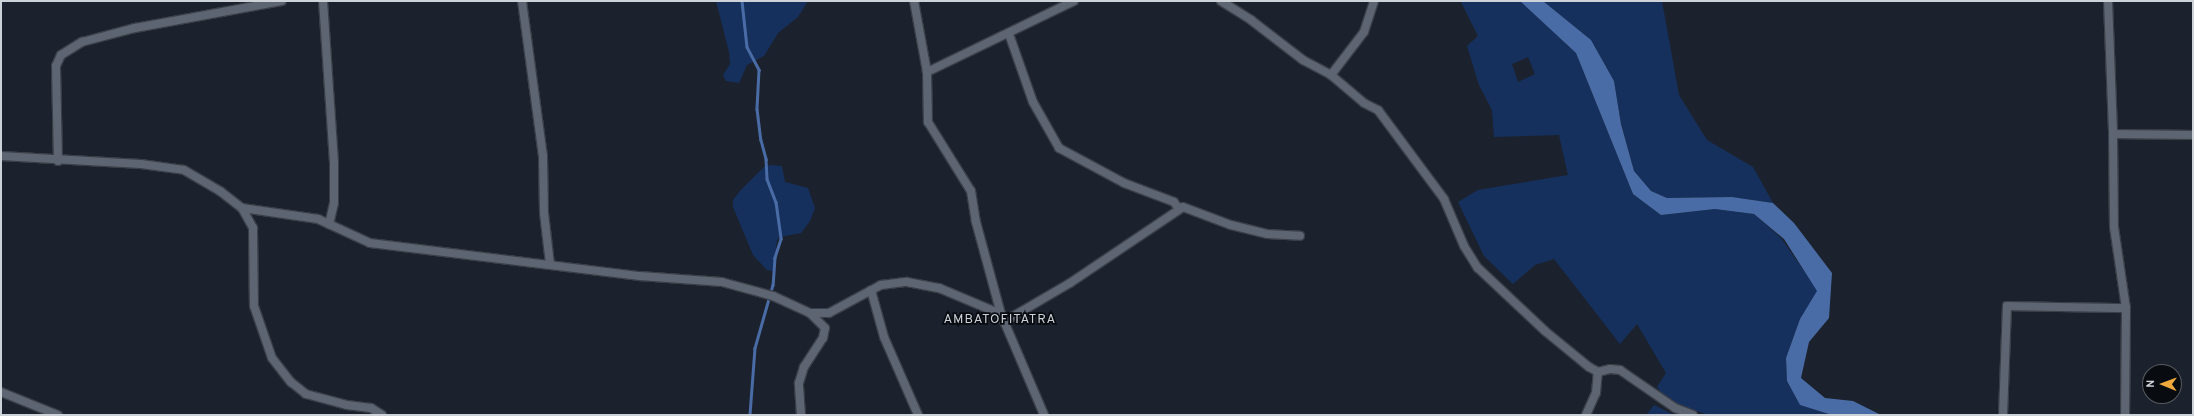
<!DOCTYPE html>
<style>
body{margin:0}
#map{position:relative;width:2194px;height:416px;overflow:hidden;background:#1b222d;font-family:Overpass,sans-serif}
div>[style]{position:absolute}
[style*='--x']{left:calc(var(--x)*1px);top:calc(var(--y)*1px);width:calc(var(--w)*1px);rotate:calc(var(--a)*1deg)}
.green>*{inset:0;background:#16305e}
.water>*{inset:0;background:#4a6ca6}
.stream>*{height:2.5px;margin:-1.25px;padding:0 1.25px;transform-origin:1.25px;border-radius:1.25px;background:#4a6ca6}
.roads{filter:drop-shadow(1px 0 #3a3f48) drop-shadow(-1px 0 #3a3f48) drop-shadow(0 1px #3a3f48) drop-shadow(0 -1px #3a3f48)}
.minor>*{height:8px;margin:-4px;padding:0 4px;transform-origin:4px;border-radius:4px;background:#5d6572}
span{translate:-50% -50%;white-space:nowrap;text-align:center;line-height:1.15;-webkit-text-stroke:3.5px #080b10;paint-order:stroke}
.neighbourhood-label{font-size:13px;color:#cdd2d9;letter-spacing:1px}
.frame{position:absolute;inset:0;border:2px solid #cdd2d9;pointer-events:none}
.north{position:absolute;left:2142px;top:364px;width:40px;height:40px;box-sizing:border-box;background:#080b10;border:1px solid #575b60;border-radius:50%;rotate:271deg;font-size:11px;font-weight:700;line-height:16px;text-align:center;color:#cdd2d9}
.north::after{content:'';display:block;margin:auto;width:14px;height:18px;background:#eea83c;clip-path:polygon(50% 0,100% 100%,50% 72%,0 100%)}
</style>
<div id="map">
<div class="green">
<i style="clip-path:polygon(716px 1px,808px 1px,798px 17px,778px 33px,764px 56px,747px 65px,739px 83px,726px 81px,723px 75px,730px 64px,729px 52px)"></i>
<i style="clip-path:polygon(evenodd,1463px 1px,1520px 1px,1576px 53px,1633px 194px,1661px 215px,1715px 209px,1754px 214px,1781px 238px,1818px 291px,1800px 319px,1786px 358px,1787px 381px,1800px 405px,1832px 415px,1708px 415px,1666px 400px,1657px 387px,1666px 373px,1637px 324px,1620px 344px,1554px 259px,1535px 265px,1513px 284px,1484px 256px,1458px 202px,1478px 190px,1568px 175px,1559px 135px,1494px 137px,1492px 110px,1479px 85px,1467px 46px,1478px 36px,1461px 2px,1463px 1px,1528px 57px,1535px 74px,1518px 82px,1512px 64px,1528px 57px)"></i>
<i style="clip-path:polygon(1543px 1px,1662px 1px,1679px 95px,1707px 140px,1753px 167px,1773px 203px,1732px 197px,1667px 198px,1651px 191px,1634px 171px,1621px 123px,1614px 81px,1591px 40px)"></i>
<i style="clip-path:polygon(772px 165px,782px 166px,785px 182px,808px 188px,815px 208px,810px 221px,801px 233px,780px 237px,777px 240px,773px 271px,767px 270px,753px 255px,733px 207px,733px 200px,740px 191px,765px 166px)"></i>
<i style="clip-path:polygon(1654px 405px,1674px 415px,1646px 415px)"></i>
</div>
<div class="water">
<i style="clip-path:polygon(1520px 1px,1543px 1px,1591px 40px,1614px 81px,1621px 124px,1634px 171px,1651px 191px,1667px 198px,1732px 197px,1773px 203px,1794px 223px,1832px 273px,1829px 318px,1809px 342px,1801px 378px,1825px 398px,1853px 401px,1881px 415px,1832px 415px,1800px 405px,1787px 381px,1786px 358px,1800px 319px,1817px 291px,1784px 239px,1754px 214px,1715px 209px,1661px 215px,1633px 194px,1576px 53px)"></i>
</div>
<div class="stream">
<i style="--x:742;--y:1;--w:46;--a:83.8"></i>
<i style="--x:747;--y:47;--w:26;--a:62"></i>
<i style="--x:759;--y:70;--w:39;--a:93"></i>
<i style="--x:757;--y:109;--w:31;--a:83"></i>
<i style="--x:761;--y:140;--w:20;--a:75"></i>
<i style="--x:766;--y:159;--w:20;--a:87"></i>
<i style="--x:767;--y:179;--w:25;--a:69"></i>
<i style="--x:776;--y:202;--w:37;--a:82"></i>
<i style="--x:781;--y:239;--w:20;--a:108"></i>
<i style="--x:775;--y:258;--w:27;--a:94"></i>
<i style="--x:773;--y:285;--w:66;--a:105.9"></i>
<i style="--x:755;--y:348;--w:67;--a:94.3"></i>
</div>
<div class="roads">
<div class="minor">
<i style="--x:323;--y:1;--w:162;--a:86.1"></i>
<i style="--x:334;--y:163;--w:40;--a:90"></i>
<i style="--x:334;--y:203;--w:22;--a:103"></i>
<i style="--x:522;--y:1;--w:156;--a:82.3"></i>
<i style="--x:543;--y:156;--w:57;--a:89"></i>
<i style="--x:544;--y:213;--w:51;--a:83.3"></i>
<i style="--x:914;--y:1;--w:72;--a:79.6"></i>
<i style="--x:927;--y:72;--w:50;--a:88.9"></i>
<i style="--x:928;--y:122;--w:81;--a:58.1"></i>
<i style="--x:971;--y:191;--w:31;--a:81"></i>
<i style="--x:976;--y:222;--w:95;--a:74.8"></i>
<i style="--x:1221;--y:1;--w:36;--a:32"></i>
<i style="--x:1251;--y:20;--w:66;--a:37.6"></i>
<i style="--x:1303;--y:60;--w:32;--a:28"></i>
<i style="--x:1331;--y:75;--w:43;--a:40.3"></i>
<i style="--x:1364;--y:103;--w:16;--a:27"></i>
<i style="--x:1378;--y:110;--w:111;--a:53.4"></i>
<i style="--x:1444;--y:199;--w:51;--a:66.9"></i>
<i style="--x:1464;--y:246;--w:26;--a:58"></i>
<i style="--x:1478;--y:268;--w:92;--a:43.2"></i>
<i style="--x:1545;--y:331;--w:57;--a:39.3"></i>
<i style="--x:1589;--y:367;--w:10;--a:29"></i>
<i style="--x:1598;--y:372;--w:12;--a:-14"></i>
<i style="--x:1610;--y:369;--w:10;--a:6"></i>
<i style="--x:1620;--y:370;--w:67;--a:34.6"></i>
<i style="--x:1675;--y:408;--w:19;--a:21"></i>
<i style="--x:2108;--y:1;--w:133;--a:87.8"></i>
<i style="--x:2113;--y:134;--w:93;--a:89.4"></i>
<i style="--x:2114;--y:227;--w:82;--a:81.6"></i>
<i style="--x:2126;--y:308;--w:107;--a:90.5"></i>
<i style="--x:1009;--y:34;--w:72;--a:70.6"></i>
<i style="--x:1033;--y:102;--w:53;--a:60.5"></i>
<i style="--x:1059;--y:148;--w:74;--a:28.3"></i>
<i style="--x:1124;--y:183;--w:53;--a:20.8"></i>
<i style="--x:1174;--y:202;--w:9;--a:54"></i>
<i style="--x:927;--y:72;--w:163;--a:-25.8"></i>
<i style="--x:1331;--y:75;--w:54;--a:-52.5"></i>
<i style="--x:1364;--y:32;--w:33;--a:-72"></i>
<i style="--x:2113;--y:134;--w:80;--a:0.7"></i>
<i style="--x:1;--y:156;--w:140;--a:3.3"></i>
<i style="--x:141;--y:164;--w:43;--a:7.9"></i>
<i style="--x:184;--y:170;--w:42;--a:30.3"></i>
<i style="--x:220;--y:191;--w:28;--a:38"></i>
<i style="--x:242;--y:208;--w:77;--a:8.2"></i>
<i style="--x:318;--y:219;--w:57;--a:24.8"></i>
<i style="--x:370;--y:243;--w:272;--a:7"></i>
<i style="--x:640;--y:276;--w:82;--a:4.2"></i>
<i style="--x:722;--y:282;--w:53;--a:15.4"></i>
<i style="--x:773;--y:296;--w:41;--a:24.7"></i>
<i style="--x:810;--y:313;--w:19;--a:0"></i>
<i style="--x:829;--y:313;--w:59;--a:-28.3"></i>
<i style="--x:881;--y:285;--w:26;--a:-7"></i>
<i style="--x:907;--y:282;--w:33;--a:11"></i>
<i style="--x:939;--y:288;--w:67;--a:22.8"></i>
<i style="--x:1001;--y:314;--w:110;--a:66.9"></i>
<i style="--x:58;--y:161;--w:95;--a:-91.2"></i>
<i style="--x:56;--y:66;--w:12;--a:-66"></i>
<i style="--x:61;--y:55;--w:25;--a:-32"></i>
<i style="--x:82;--y:42;--w:55;--a:-14.8"></i>
<i style="--x:135;--y:28;--w:149;--a:-10.4"></i>
<i style="--x:242;--y:208;--w:23;--a:61"></i>
<i style="--x:253;--y:228;--w:78;--a:89.3"></i>
<i style="--x:254;--y:306;--w:55;--a:70.9"></i>
<i style="--x:272;--y:358;--w:31;--a:52"></i>
<i style="--x:291;--y:382;--w:19;--a:39"></i>
<i style="--x:306;--y:394;--w:42;--a:15"></i>
<i style="--x:347;--y:405;--w:24;--a:7"></i>
<i style="--x:371;--y:408;--w:13;--a:32"></i>
<i style="--x:871;--y:290;--w:49;--a:74.5"></i>
<i style="--x:884;--y:337;--w:85;--a:66.4"></i>
<i style="--x:1005;--y:321;--w:75;--a:-30.3"></i>
<i style="--x:1070;--y:283;--w:136;--a:-33.9"></i>
<i style="--x:1183;--y:207;--w:51;--a:20.6"></i>
<i style="--x:1231;--y:225;--w:37;--a:14"></i>
<i style="--x:1267;--y:234;--w:33;--a:3"></i>
<i style="--x:1;--y:392;--w:61;--a:22"></i>
<i style="--x:801;--y:415;--w:32;--a:-94"></i>
<i style="--x:799;--y:383;--w:17;--a:-73"></i>
<i style="--x:804;--y:367;--w:35;--a:-57"></i>
<i style="--x:823;--y:338;--w:10;--a:-79"></i>
<i style="--x:825;--y:328;--w:21;--a:-135"></i>
<i style="--x:1586;--y:415;--w:24;--a:-66"></i>
<i style="--x:1596;--y:393;--w:21;--a:-85"></i>
<i style="--x:2003;--y:415;--w:109;--a:-87.9"></i>
<i style="--x:2007;--y:306;--w:119;--a:1"></i>
</div>
</div>
<div class="neighbourhood-label">
<span style="left:1000px;top:320px">AMBATOFITATRA</span>
</div>
<div class="frame"></div>
<div class="north">N</div>
</div>
